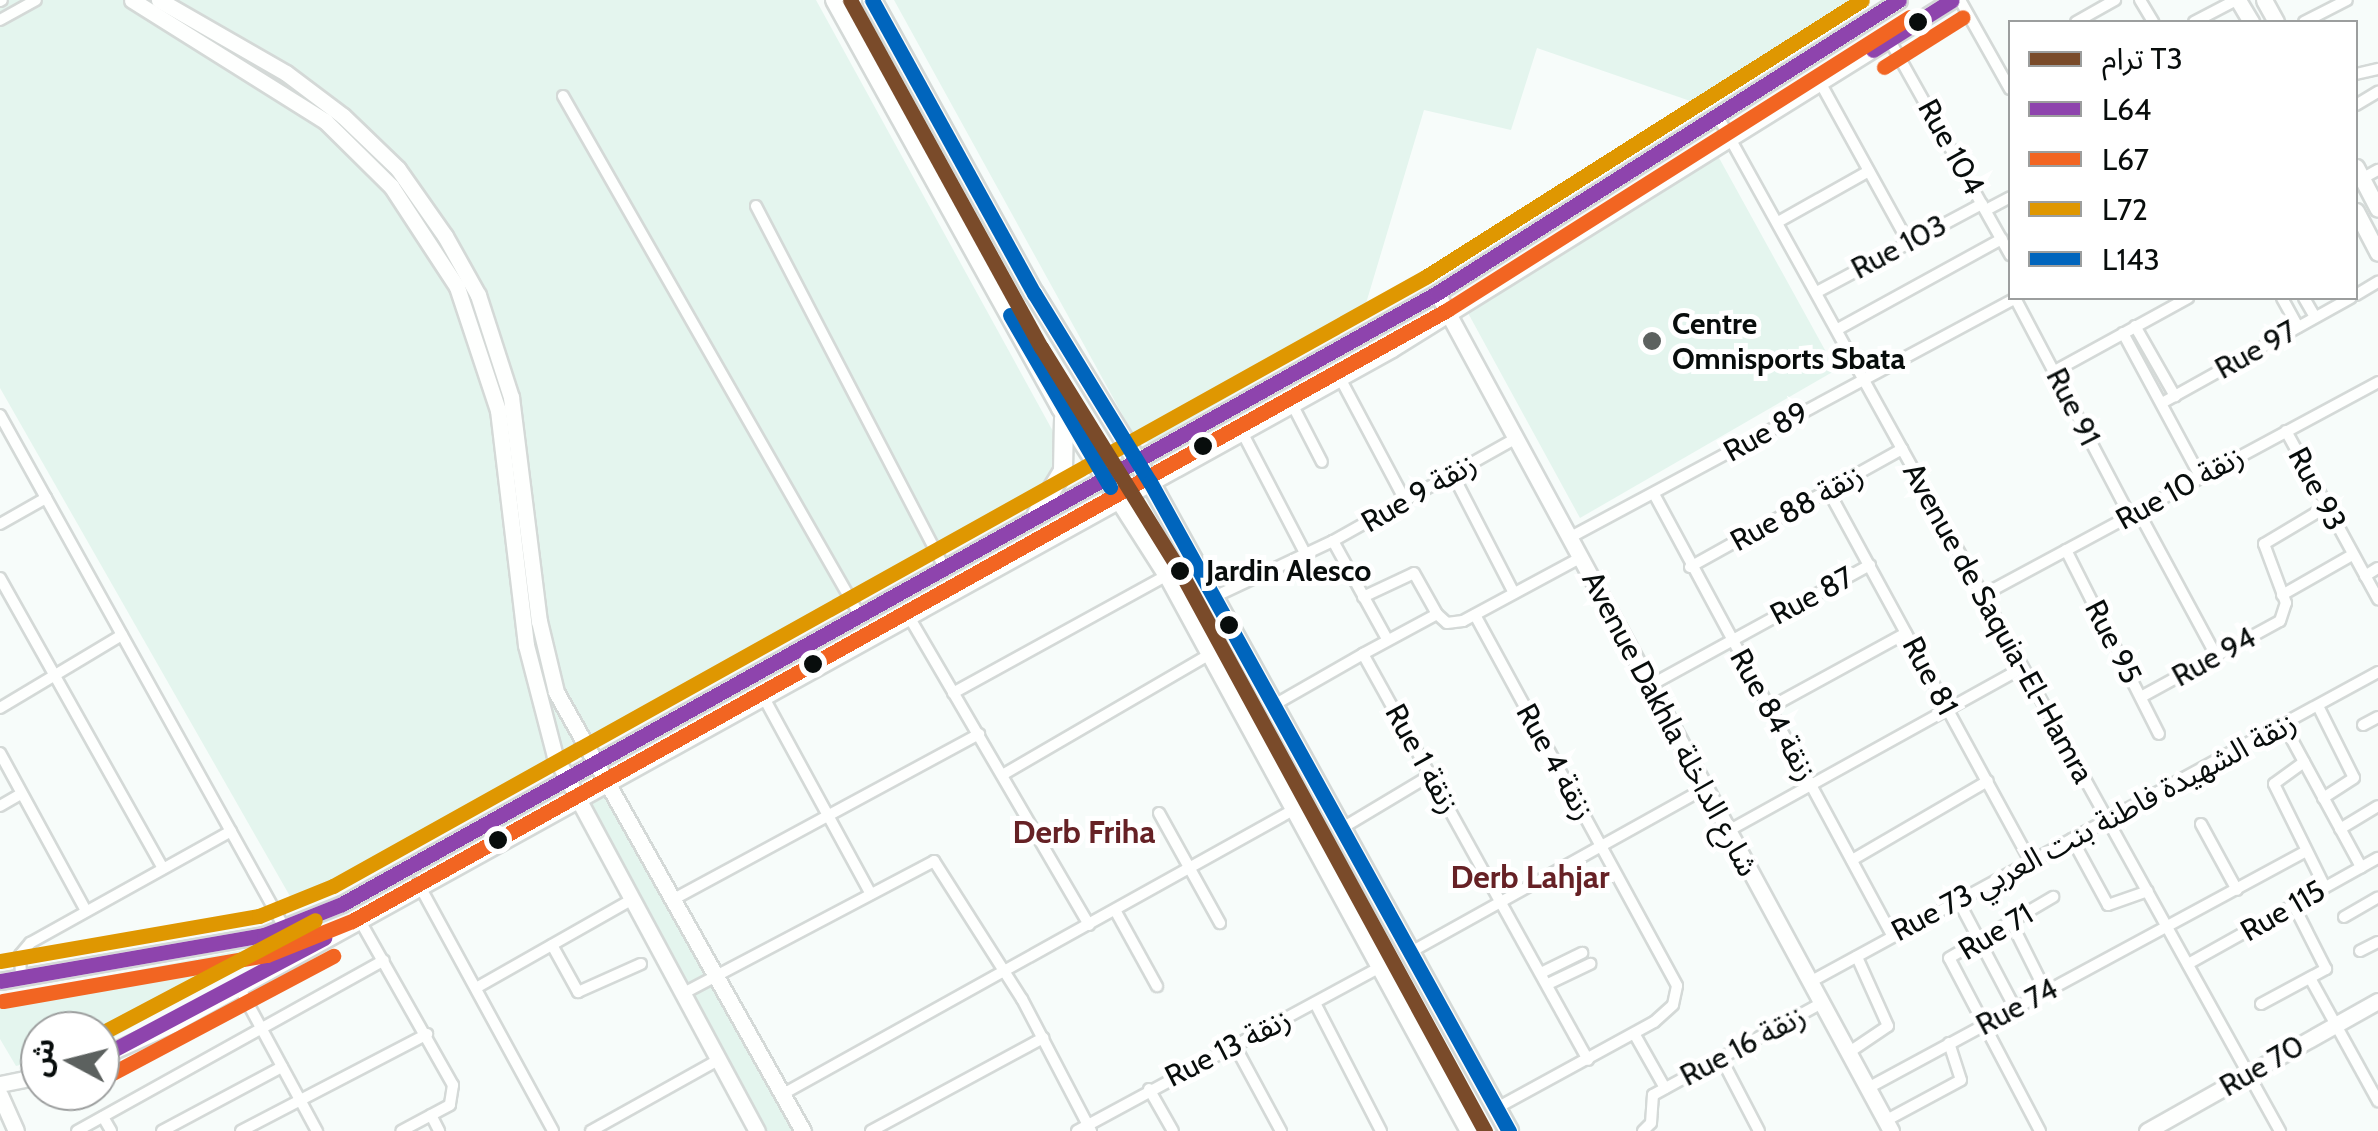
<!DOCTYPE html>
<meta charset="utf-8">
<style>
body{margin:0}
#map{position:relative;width:2378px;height:1131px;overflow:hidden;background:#f7fcfa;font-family:Cabin,"Noto Sans Arabic",sans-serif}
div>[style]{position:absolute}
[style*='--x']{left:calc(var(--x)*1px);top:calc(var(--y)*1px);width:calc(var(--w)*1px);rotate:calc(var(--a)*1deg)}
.green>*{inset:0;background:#e4f5ee}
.roads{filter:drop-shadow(2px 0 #d4d9d7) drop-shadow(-2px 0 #d4d9d7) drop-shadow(0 2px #d4d9d7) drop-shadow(0 -2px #d4d9d7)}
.street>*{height:10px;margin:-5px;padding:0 5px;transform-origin:5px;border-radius:5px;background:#fefffe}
.secondary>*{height:15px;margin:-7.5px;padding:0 7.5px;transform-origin:7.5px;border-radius:7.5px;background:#fefffe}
.primary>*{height:18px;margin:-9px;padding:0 9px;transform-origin:9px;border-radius:9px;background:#fefffe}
.bus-1>*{height:15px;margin:-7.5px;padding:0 7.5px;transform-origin:7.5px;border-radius:7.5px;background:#8e44ad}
.bus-2>*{height:15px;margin:-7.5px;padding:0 7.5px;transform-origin:7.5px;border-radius:7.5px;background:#f26522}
.bus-3>*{height:15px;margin:-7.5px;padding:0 7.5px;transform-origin:7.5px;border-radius:7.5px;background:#df9701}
.bus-4>*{height:15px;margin:-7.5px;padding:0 7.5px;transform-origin:7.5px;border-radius:7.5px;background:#0065bd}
.tram-1>*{height:15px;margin:-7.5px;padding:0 7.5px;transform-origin:7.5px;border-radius:7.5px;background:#7a4b2a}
.dots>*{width:28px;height:28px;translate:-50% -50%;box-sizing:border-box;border:5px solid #fff;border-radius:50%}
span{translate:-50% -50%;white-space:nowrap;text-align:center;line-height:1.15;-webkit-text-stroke:10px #fff;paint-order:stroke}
.street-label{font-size:30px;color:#080d0c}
.poi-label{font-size:30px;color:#080d0c;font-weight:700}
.left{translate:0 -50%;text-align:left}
.stop-label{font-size:30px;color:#080d0c;font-weight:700}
.neighbourhood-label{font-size:32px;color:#662125;font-weight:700}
.legend{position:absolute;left:2008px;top:20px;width:350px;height:280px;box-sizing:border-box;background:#fff;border:2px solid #9c9e9e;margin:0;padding:12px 18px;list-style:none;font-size:30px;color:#080d0c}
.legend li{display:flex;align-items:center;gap:20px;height:50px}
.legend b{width:50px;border:2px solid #9c9e9e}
.north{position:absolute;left:20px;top:1011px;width:100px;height:100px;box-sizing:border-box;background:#fff;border:2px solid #9c9e9e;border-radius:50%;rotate:277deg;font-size:28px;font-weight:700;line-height:40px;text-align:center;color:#080d0c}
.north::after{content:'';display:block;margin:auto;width:35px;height:45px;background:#5c615f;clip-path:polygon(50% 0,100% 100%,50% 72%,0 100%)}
</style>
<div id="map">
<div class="green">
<i style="clip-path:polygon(0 0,816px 0,1077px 475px,295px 905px,0 388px)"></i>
<i style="clip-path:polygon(894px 0,1859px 0,1699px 104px,1537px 48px,1511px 130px,1424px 110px,1361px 320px,1149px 443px,1137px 441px)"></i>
<i style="clip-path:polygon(1718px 156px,1836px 370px,1580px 518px,1468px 313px)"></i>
<i style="clip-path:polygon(607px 779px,800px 1131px,759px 1131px,575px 797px)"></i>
<i style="clip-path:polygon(280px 943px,100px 1045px,100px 1031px,40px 1031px,40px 1060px,16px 1066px,0 1039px,0 1003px,29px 991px)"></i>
</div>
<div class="roads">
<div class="street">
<i style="--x:1960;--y:0;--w:102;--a:60.7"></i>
<i style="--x:2140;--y:0;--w:26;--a:59"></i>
<i style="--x:0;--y:1;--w:2;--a:-27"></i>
<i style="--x:0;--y:20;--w:41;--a:-29.1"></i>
<i style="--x:2076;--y:22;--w:45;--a:-29.4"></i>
<i style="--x:2194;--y:22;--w:47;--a:-27.6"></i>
<i style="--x:2304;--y:22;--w:48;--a:-27.1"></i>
<i style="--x:1889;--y:39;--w:248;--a:60.7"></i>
<i style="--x:2356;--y:74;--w:23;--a:-13"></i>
<i style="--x:1821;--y:84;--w:178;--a:61.1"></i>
<i style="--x:563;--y:96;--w:597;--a:60.26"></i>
<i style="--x:2356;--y:105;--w:26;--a:-31"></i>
<i style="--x:1717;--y:115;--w:1162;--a:61.01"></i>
<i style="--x:2356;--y:182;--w:25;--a:-29"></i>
<i style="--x:756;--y:206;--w:407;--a:62.5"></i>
<i style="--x:1986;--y:210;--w:27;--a:-28"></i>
<i style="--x:1778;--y:222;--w:104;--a:-29.3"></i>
<i style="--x:1817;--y:292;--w:187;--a:-28.1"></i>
<i style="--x:2356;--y:295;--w:26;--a:-31"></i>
<i style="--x:2015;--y:298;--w:246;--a:62.2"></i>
<i style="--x:2282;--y:298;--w:33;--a:61"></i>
<i style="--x:2304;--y:298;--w:22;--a:60"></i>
<i style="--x:2135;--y:326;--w:81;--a:60.3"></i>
<i style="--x:1838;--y:329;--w:187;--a:-28.8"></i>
<i style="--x:2123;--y:333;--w:162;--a:61.7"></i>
<i style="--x:2055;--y:371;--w:152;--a:-28.8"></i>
<i style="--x:1340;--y:378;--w:140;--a:62"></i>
<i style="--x:2162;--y:403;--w:216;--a:-29.1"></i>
<i style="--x:1292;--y:404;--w:65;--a:62.7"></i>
<i style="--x:0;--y:415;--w:588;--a:60.99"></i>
<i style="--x:2286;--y:431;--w:192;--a:61.3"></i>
<i style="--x:1242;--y:432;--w:139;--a:62.5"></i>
<i style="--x:1452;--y:473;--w:135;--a:62.7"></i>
<i style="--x:1829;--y:492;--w:419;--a:61.4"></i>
<i style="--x:1654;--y:494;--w:503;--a:61.65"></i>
<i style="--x:2138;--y:511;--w:164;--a:61.6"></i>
<i style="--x:0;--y:524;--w:53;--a:-29.5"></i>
<i style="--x:1569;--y:538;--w:507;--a:-28.23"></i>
<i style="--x:1333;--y:541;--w:112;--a:61.1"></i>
<i style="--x:2066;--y:550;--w:206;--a:63.2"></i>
<i style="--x:1690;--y:567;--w:243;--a:-29.1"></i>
<i style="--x:2365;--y:576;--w:15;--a:-32"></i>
<i style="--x:0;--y:578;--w:333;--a:60.7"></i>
<i style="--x:1983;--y:595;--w:449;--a:-28.3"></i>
<i style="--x:2282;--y:595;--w:81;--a:-29.7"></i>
<i style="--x:1214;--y:597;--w:132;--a:-25.2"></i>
<i style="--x:1333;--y:541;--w:209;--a:-29.3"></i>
<i style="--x:1363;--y:597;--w:56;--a:-25.2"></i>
<i style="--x:1414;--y:573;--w:47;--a:60.7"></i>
<i style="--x:908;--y:615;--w:359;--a:59.7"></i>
<i style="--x:1475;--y:615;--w:422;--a:61.4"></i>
<i style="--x:1677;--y:986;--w:19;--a:102"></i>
<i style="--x:1673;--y:1005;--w:25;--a:138"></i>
<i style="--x:1654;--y:1022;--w:179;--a:151.3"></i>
<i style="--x:1363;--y:654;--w:84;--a:-28.4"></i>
<i style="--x:1437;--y:614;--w:13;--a:42"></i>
<i style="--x:1447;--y:623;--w:16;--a:-7"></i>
<i style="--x:1463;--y:621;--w:133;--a:-28.3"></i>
<i style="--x:1649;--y:686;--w:252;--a:-28.7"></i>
<i style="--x:953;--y:693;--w:245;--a:-28.8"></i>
<i style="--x:2141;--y:697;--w:158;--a:-28.7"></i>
<i style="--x:2280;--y:621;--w:19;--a:-72"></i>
<i style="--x:2286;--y:603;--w:63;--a:-110.4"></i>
<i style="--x:2264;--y:544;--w:72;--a:-30.8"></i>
<i style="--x:764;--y:698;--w:223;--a:61.4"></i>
<i style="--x:1274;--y:705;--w:103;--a:-29.8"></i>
<i style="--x:1363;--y:654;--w:464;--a:61"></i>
<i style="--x:2318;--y:706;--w:80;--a:63.4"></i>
<i style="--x:2354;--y:778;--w:37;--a:147"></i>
<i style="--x:0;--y:708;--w:142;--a:-30.9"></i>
<i style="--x:1769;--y:708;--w:156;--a:-28.7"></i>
<i style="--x:2284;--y:725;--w:162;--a:61.5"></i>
<i style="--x:2363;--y:725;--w:17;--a:-28"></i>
<i style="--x:0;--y:753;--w:180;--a:61.4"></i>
<i style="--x:2304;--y:762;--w:37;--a:144"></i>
<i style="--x:2274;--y:784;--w:115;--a:63.7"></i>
<i style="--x:1004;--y:774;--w:238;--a:-30.2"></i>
<i style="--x:0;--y:806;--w:24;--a:-30"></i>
<i style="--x:1159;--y:813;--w:126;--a:61"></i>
<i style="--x:2201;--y:824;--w:75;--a:61.4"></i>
<i style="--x:2340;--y:829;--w:44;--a:-31.2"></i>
<i style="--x:1339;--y:830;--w:107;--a:-30.9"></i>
<i style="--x:1728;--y:831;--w:336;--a:-29"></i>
<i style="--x:2072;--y:839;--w:75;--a:61.4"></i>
<i style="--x:2108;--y:905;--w:42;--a:-19.3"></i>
<i style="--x:1852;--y:860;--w:157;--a:-30.2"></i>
<i style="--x:418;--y:883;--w:282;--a:61.4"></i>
<i style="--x:674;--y:899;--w:347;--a:-28.4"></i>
<i style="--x:1958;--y:900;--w:122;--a:62.2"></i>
<i style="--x:1115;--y:910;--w:87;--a:61.1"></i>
<i style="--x:2344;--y:917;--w:39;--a:-30"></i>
<i style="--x:359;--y:919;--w:191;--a:60.5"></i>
<i style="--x:453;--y:1085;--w:20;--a:99"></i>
<i style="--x:450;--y:1105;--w:55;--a:152"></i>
<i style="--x:2011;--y:922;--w:78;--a:63.4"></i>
<i style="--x:552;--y:945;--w:54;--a:61"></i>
<i style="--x:578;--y:992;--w:69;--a:-24"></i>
<i style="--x:2360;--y:951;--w:20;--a:-27"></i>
<i style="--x:1409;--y:953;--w:339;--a:-29.1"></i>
<i style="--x:2188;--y:964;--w:218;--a:-29.2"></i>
<i style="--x:1541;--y:973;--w:46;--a:-26"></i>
<i style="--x:21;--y:975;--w:20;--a:-93"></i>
<i style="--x:20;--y:955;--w:16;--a:-50"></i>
<i style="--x:30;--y:943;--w:230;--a:-29.1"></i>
<i style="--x:2310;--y:978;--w:141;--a:61.1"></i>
<i style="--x:1810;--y:982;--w:647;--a:-28.62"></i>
<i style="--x:1548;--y:984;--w:47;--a:-25.5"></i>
<i style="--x:239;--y:987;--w:164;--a:61.6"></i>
<i style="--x:476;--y:988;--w:178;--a:-29.6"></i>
<i style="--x:682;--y:994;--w:285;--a:-27.8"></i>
<i style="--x:934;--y:861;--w:164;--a:57.5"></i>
<i style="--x:1022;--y:999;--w:149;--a:62.4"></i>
<i style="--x:1315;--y:1003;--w:144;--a:62.7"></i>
<i style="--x:2261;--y:1004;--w:74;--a:-28.3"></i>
<i style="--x:2326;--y:969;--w:71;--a:-116.9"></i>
<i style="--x:1635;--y:1035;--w:61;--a:60.5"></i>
<i style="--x:1235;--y:1046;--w:97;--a:61.6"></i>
<i style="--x:1848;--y:1053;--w:48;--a:-34"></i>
<i style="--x:1888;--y:1026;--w:76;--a:-114.2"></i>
<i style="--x:1721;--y:1058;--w:82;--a:62.5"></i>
<i style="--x:1868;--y:1088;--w:498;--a:-28.4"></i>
<i style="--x:1149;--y:1089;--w:48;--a:60.3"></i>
<i style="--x:783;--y:1094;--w:584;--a:-29.11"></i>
<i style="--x:431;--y:1115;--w:18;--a:63"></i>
<i style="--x:103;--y:1117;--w:16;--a:60"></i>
<i style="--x:1885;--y:1121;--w:86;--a:-28.3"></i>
<i style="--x:1961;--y:1080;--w:39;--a:-108"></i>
<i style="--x:77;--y:1131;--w:351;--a:-29.1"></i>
<i style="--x:162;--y:1131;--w:136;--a:-28.1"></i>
<i style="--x:241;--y:1131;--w:210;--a:-27.5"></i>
<i style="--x:591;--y:1131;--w:145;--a:-29.2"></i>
<i style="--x:871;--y:1131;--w:196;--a:-28.4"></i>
<i style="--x:1077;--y:1131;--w:345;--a:-28.4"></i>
<i style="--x:1643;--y:1131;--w:11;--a:-45"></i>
<i style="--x:1651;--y:1123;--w:28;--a:-86"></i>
<i style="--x:1653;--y:1095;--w:192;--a:-28.6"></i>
<i style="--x:2040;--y:1131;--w:195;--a:-117.7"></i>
<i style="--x:1949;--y:958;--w:121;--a:-30.4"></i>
</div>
<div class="secondary">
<i style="--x:132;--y:0;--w:228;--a:32.1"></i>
<i style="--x:325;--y:121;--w:93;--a:44.6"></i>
<i style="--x:391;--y:186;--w:121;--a:56.8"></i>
<i style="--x:457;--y:287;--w:130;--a:71.6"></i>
<i style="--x:498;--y:410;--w:237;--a:83.2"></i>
<i style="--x:526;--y:645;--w:115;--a:75.4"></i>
<i style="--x:555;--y:756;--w:426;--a:61.7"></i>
<i style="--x:159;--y:0;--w:146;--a:29.9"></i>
<i style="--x:286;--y:73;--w:71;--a:37"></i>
<i style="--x:343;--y:116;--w:76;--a:43.9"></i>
<i style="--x:398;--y:169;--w:82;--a:55"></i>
<i style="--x:445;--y:236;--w:68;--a:60.8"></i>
<i style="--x:478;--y:295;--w:107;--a:72.1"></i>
<i style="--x:511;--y:397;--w:226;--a:82.9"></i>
<i style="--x:539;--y:621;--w:73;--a:76.5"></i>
<i style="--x:556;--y:692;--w:504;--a:60.64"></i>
<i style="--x:2238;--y:0;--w:26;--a:59"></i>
<i style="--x:2264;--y:0;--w:25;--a:61"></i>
<i style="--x:2356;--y:167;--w:47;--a:62.4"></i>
<i style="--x:2356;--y:211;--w:47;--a:62.4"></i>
<i style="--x:1437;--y:293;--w:953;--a:61.55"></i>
<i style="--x:0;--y:981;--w:268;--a:-9.9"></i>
<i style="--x:264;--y:935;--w:84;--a:-21.7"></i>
<i style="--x:342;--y:904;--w:1254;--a:-29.16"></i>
<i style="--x:1437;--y:293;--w:547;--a:-32.38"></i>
<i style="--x:100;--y:1057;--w:80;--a:-24.3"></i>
<i style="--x:173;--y:1024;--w:1393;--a:-28.97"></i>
<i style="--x:1392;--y:349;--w:660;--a:-31.93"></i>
<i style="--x:0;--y:1084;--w:41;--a:-11.3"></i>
<i style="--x:0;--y:1095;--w:39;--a:66"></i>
<i style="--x:2147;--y:1131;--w:265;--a:-29.4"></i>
</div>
<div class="primary">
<i style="--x:835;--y:0;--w:466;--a:61"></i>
<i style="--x:1061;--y:408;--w:198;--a:57.4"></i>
<i style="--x:1168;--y:575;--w:633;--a:61.49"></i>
<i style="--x:872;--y:0;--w:335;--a:61.1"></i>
<i style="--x:1034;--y:293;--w:222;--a:58.5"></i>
<i style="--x:1150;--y:482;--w:742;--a:61.05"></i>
<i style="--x:1037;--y:514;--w:50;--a:-58.8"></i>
<i style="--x:1063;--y:471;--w:53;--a:-88.9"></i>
</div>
</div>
<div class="bus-1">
<i style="--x:1873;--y:50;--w:93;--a:-32.3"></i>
<i style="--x:0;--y:981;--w:268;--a:-9.9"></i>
<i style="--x:264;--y:935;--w:84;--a:-21.7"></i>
<i style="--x:342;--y:904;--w:1254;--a:-29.16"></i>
<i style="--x:1437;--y:293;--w:547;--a:-32.38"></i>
<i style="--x:100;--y:1057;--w:254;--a:-28"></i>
</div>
<div class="bus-2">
<i style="--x:1884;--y:67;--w:93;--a:-32.3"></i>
<i style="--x:3;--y:1001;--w:268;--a:-9.9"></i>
<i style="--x:267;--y:955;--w:92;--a:-21.8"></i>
<i style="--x:352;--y:921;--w:1254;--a:-29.16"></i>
<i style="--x:1447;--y:310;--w:548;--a:-32.33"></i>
<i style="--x:109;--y:1075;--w:254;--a:-28"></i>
</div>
<div class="bus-3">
<i style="--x:0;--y:961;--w:263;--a:-9.9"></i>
<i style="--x:259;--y:916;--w:80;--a:-22.1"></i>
<i style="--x:333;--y:886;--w:1253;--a:-29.14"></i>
<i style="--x:1427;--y:276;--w:515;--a:-32.39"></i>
<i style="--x:100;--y:1034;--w:243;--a:-27.9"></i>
</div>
<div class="bus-4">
<i style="--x:872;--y:0;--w:335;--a:61.1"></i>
<i style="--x:1034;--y:293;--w:222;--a:58.5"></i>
<i style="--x:1150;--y:482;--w:742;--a:61.05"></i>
<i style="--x:1010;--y:315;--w:199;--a:59.8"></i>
</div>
<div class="tram-1">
<i style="--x:850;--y:0;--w:396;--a:61.2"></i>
<i style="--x:1041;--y:347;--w:264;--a:58.2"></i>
<i style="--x:1180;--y:571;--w:638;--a:61.43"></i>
</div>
<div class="dots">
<i style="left:1918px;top:22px;background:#080d0c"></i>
<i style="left:1652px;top:341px;background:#5c615f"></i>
<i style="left:1203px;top:446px;background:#080d0c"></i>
<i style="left:1180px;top:571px;background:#080d0c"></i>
<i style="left:1229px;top:625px;background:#080d0c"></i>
<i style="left:813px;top:664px;background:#080d0c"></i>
<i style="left:498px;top:840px;background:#080d0c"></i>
</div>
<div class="street-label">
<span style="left:1951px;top:147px;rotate:61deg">Rue 104</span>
<span style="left:1899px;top:247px;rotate:-28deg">Rue 103</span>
<span style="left:2256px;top:350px;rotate:-29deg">Rue 97</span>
<span style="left:2073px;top:407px;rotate:63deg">Rue 91</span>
<span style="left:1766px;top:432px;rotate:-29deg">Rue 89</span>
<span style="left:2180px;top:488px;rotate:-29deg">Rue 10 زنقة</span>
<span style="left:2317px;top:489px;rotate:62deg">Rue 93</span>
<span style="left:1419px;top:493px;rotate:-30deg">Rue 9 زنقة</span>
<span style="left:1797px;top:508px;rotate:-29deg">Rue 88 زنقة</span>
<span style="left:1812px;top:596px;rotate:-28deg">Rue 87</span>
<span style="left:1998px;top:623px;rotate:61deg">Avenue de Saquia-El-Hamra</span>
<span style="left:2113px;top:642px;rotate:63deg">Rue 95</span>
<span style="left:2214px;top:657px;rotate:-29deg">Rue 94</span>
<span style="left:1930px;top:676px;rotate:62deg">Rue 81</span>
<span style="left:1773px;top:715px;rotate:61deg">Rue 84 زنقة</span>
<span style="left:1670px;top:724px;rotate:62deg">Avenue Dakhla شارع الداخلة</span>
<span style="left:1422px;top:759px;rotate:61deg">Rue 1 زنقة</span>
<span style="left:1555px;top:762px;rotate:61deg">Rue 4 زنقة</span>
<span style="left:2094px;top:827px;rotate:-28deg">Rue 73 زنقة الشهيدة فاطنة بنت العربي</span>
<span style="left:2283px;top:911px;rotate:-30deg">Rue 115</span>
<span style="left:1996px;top:932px;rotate:-31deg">Rue 71</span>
<span style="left:2017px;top:1007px;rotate:-28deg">Rue 74</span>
<span style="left:1743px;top:1046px;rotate:-28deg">Rue 16 زنقة</span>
<span style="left:1228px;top:1048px;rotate:-27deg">Rue 13 زنقة</span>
<span style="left:2262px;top:1066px;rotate:-30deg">Rue 70</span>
</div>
<div class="poi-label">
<span class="left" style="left:1672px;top:341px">Centre<br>Omnisports Sbata</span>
</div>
<div class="stop-label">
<span class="left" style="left:1206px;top:571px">Jardin Alesco</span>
</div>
<div class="neighbourhood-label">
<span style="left:1084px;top:832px">Derb Friha</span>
<span style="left:1530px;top:877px">Derb Lahjar</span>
</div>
<ul class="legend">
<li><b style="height:12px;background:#7a4b2a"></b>ترام T3</li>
<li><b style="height:12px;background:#8e44ad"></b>L64</li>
<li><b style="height:12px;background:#f26522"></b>L67</li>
<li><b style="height:12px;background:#df9701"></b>L72</li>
<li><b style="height:12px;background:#0065bd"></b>L143</li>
</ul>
<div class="north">ش</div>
</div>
